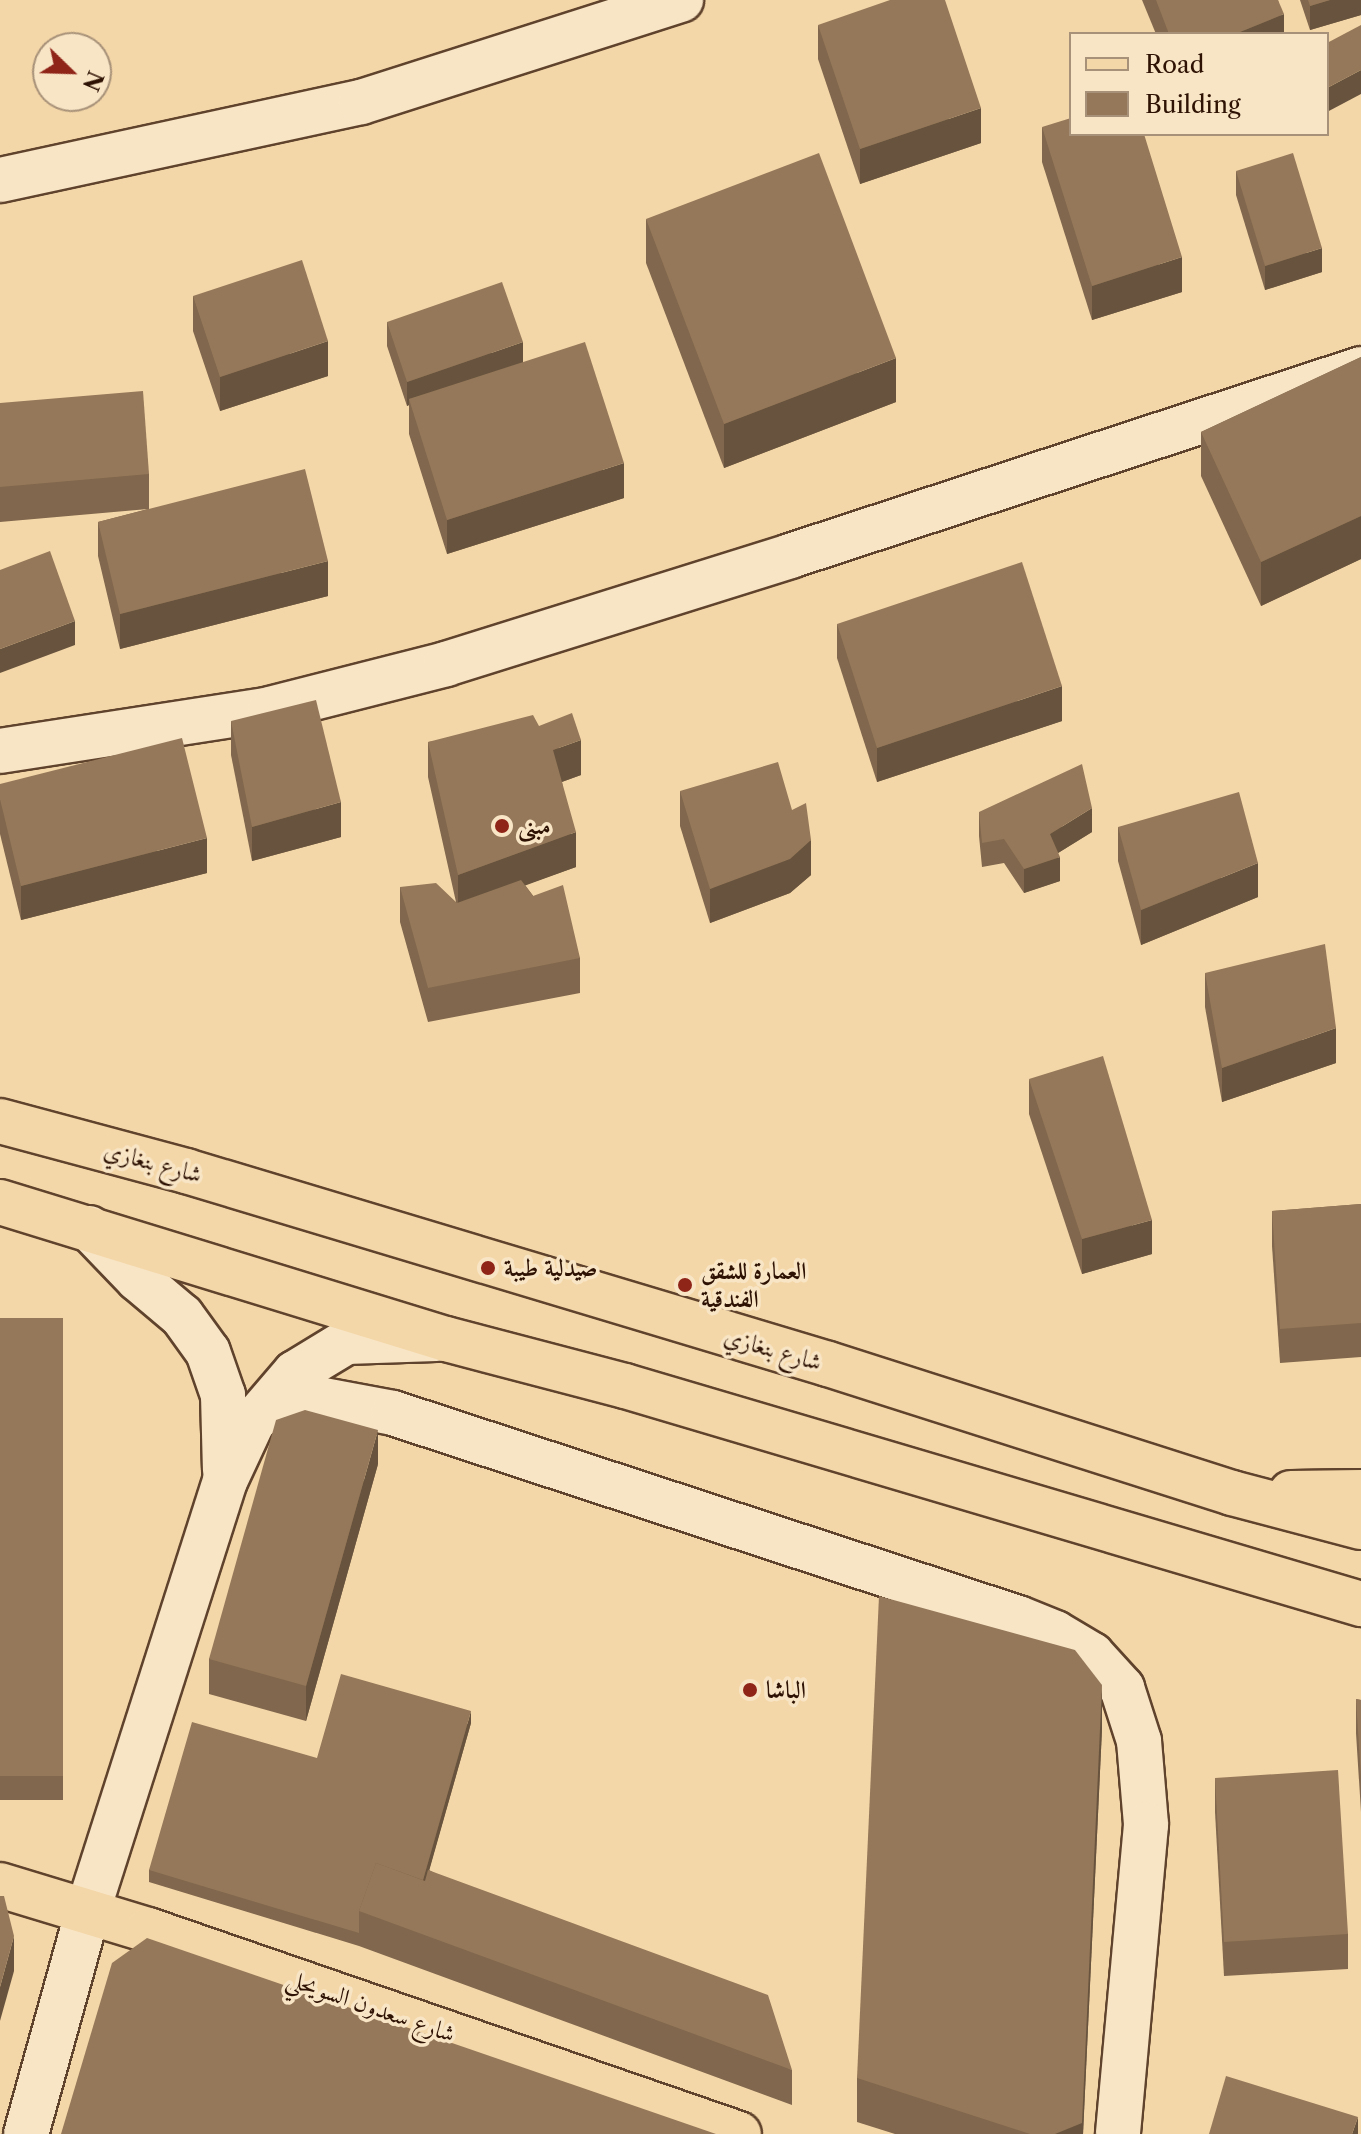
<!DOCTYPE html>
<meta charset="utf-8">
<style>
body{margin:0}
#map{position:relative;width:1361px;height:2134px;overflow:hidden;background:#f4d7a8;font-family:"Libre Caslon Text",Amiri,serif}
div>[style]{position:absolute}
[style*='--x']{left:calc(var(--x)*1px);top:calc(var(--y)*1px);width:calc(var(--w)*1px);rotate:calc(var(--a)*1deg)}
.roads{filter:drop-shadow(2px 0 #60432c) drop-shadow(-2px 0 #60432c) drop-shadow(0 2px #60432c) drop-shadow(0 -2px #60432c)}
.minor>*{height:44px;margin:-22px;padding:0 22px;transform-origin:22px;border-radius:22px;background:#f8e5c6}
.major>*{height:44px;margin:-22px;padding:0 22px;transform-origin:22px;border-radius:22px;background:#f4d7a8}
.wall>*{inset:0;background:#80674d}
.shaded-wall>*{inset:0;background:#68543e}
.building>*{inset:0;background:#957859}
.dots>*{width:22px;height:22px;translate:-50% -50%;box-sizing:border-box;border:4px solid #f8e5c6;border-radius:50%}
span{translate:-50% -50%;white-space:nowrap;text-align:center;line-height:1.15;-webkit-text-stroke:7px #f8e5c6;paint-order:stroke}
.poi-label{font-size:24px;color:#2e1203;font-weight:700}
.left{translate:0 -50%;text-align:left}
.street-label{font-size:24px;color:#2e1203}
.legend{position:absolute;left:1069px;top:32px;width:260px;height:104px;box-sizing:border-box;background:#f8e5c6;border:2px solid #a79178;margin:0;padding:10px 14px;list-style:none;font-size:24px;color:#2e1203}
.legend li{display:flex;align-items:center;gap:16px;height:40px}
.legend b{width:40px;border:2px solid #a79178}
.north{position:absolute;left:32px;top:32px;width:80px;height:80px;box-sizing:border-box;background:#f8e5c6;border:2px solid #a79178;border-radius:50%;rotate:113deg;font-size:22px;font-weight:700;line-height:32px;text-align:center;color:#2e1203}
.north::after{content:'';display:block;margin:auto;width:28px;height:36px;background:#8f2418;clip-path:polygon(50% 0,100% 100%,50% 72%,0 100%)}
</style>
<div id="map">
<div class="roads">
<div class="minor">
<i style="--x:0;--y:180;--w:369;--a:-12.2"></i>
<i style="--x:361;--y:102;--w:336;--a:-17.7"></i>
<i style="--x:0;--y:751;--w:273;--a:-8.8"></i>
<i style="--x:270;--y:709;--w:182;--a:-14.3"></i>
<i style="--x:446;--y:664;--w:361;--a:-17.4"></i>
<i style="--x:790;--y:556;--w:601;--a:-18.13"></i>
<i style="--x:89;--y:1228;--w:71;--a:46.1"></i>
<i style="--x:138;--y:1279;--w:57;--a:40.1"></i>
<i style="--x:182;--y:1316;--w:44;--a:54.2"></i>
<i style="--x:208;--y:1352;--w:46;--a:70.8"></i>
<i style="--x:223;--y:1395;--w:75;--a:88.5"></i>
<i style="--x:259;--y:1415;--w:22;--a:-24"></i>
<i style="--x:279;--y:1406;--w:41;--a:-9.9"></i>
<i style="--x:319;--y:1399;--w:75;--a:10.7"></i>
<i style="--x:393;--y:1413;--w:658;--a:18.16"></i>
<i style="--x:1018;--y:1618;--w:40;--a:22"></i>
<i style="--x:1055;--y:1633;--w:43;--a:30.7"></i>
<i style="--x:1092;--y:1655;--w:45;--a:47.7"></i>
<i style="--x:1122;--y:1688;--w:56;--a:72.2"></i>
<i style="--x:1139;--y:1741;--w:84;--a:85.2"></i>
<i style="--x:1146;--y:1825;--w:310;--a:95.2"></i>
<i style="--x:26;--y:2134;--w:232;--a:-74.5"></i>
<i style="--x:88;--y:1910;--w:450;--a:-72.3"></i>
<i style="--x:225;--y:1481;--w:64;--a:-65"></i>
<i style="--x:252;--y:1423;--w:66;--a:-49.3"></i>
<i style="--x:295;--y:1373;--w:60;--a:-31.3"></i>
<i style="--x:346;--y:1342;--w:90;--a:-1.9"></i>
</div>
<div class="major">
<i style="--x:0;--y:1121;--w:193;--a:15"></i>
<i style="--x:186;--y:1171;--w:670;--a:16.73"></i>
<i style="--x:828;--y:1364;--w:424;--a:17.7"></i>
<i style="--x:1232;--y:1493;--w:133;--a:14.8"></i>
<i style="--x:0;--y:1202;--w:467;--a:17.1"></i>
<i style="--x:446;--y:1339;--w:185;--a:14.7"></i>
<i style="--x:625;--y:1386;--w:768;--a:16.5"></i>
<i style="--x:1291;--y:1493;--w:70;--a:-0.8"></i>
<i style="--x:0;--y:1885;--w:155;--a:16.9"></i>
<i style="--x:148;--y:1930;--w:625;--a:19.04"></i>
</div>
</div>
<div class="wall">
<i style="clip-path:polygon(1142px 0,1278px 0,1284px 34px,1156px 34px)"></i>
<i style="clip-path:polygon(1300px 0,1361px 0,1361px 15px,1310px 30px)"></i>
<i style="clip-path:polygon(818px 25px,981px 143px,860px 184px,818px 59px)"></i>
<i style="clip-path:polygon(1042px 127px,1182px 292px,1092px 320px,1042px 162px)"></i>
<i style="clip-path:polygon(1236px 171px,1322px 272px,1265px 290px,1236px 195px)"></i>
<i style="clip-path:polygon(646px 219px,896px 402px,724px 468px,646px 263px)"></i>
<i style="clip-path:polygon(193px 296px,328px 376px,220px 411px,193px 331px)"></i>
<i style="clip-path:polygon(387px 322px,523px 362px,624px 498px,447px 554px,409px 434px,409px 405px,407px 406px,387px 346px)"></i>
<i style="clip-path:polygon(1361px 357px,1361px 559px,1261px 606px,1201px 476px,1201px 432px)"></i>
<i style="clip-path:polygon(0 403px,149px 474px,149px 509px,328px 596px,120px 649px,98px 556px,98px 522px,148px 509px,0 522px)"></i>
<i style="clip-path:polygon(837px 624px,1062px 721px,877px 782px,837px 658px)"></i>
<i style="clip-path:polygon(231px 721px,341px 837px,252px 861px,231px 755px)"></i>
<i style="clip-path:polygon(539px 726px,581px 775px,562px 782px,576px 867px,525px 885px,580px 958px,580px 993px,428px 1022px,400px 922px,400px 887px,456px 902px,428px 777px,428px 742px)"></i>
<i style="clip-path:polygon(0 784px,207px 873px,21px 920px,0 834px)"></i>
<i style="clip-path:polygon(680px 791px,811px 875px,790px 893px,710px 923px,680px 826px)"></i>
<i style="clip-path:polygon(979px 812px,1092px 832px,1058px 853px,1060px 881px,1024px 893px,1004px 863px,982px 867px,979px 836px)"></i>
<i style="clip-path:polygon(1118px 827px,1258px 897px,1141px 945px,1118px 861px)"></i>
<i style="clip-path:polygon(1205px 973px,1336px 1063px,1222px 1102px,1205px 1007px)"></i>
<i style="clip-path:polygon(1029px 1079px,1152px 1254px,1082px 1274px,1029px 1114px)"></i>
<i style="clip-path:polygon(1361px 1204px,1361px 1357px,1280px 1363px,1272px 1246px,1272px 1211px)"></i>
<i style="clip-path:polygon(0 1318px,63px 1318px,63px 1800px,0 1800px)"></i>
<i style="clip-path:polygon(378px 1464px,306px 1721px,209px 1694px,209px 1659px)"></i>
<i style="clip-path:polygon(1356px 1699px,1361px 1700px,1361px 1812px,1356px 1733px)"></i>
<i style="clip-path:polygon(471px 1723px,429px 1870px,792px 2070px,792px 2105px,359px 1946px,149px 1882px,149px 1870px,317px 1758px)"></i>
<i style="clip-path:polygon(1102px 1729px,1083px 2134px,895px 2134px,857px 2122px,857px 2078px)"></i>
<i style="clip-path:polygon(1215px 1778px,1348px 1934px,1348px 1969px,1224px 1976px,1215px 1812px)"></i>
</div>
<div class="shaded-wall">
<i style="clip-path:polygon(1330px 0,1361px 0,1361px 15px,1310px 30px,1310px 6px)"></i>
<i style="clip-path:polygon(1284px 14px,1284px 34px,1235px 34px)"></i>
<i style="clip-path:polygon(1361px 70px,1361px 94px,1327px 112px,1327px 88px)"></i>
<i style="clip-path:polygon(981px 108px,981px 143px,860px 184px,860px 149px)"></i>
<i style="clip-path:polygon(1322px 248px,1322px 272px,1265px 290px,1265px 266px)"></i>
<i style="clip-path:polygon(1182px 257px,1182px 292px,1092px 320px,1092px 286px)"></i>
<i style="clip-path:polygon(328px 341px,328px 376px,220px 411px,220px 377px)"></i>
<i style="clip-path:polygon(523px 342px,523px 366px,409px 399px,409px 405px,407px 406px,407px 382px)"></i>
<i style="clip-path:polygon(896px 358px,896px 402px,724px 468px,724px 424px)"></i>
<i style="clip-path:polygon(624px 463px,624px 498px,447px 554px,447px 520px)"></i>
<i style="clip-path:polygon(1361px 516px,1361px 559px,1261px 606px,1261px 562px)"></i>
<i style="clip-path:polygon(328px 561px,328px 596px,120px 649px,120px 614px)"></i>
<i style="clip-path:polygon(75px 621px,75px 645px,0 673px,0 649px)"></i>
<i style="clip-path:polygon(1062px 686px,1062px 721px,877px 782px,877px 748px)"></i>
<i style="clip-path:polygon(581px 740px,581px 775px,553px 785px,553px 750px)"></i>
<i style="clip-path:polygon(341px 802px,341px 837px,252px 861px,252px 827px)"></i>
<i style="clip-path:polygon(1092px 808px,1092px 832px,1050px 858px,1050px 834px)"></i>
<i style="clip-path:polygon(576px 832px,576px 867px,458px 910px,458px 875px)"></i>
<i style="clip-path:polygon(207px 838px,207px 873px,21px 920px,21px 886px)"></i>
<i style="clip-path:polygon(811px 840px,811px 875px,790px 893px,710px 923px,710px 889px)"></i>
<i style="clip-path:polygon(1060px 857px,1060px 881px,1024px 893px,1024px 869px)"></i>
<i style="clip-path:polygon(1258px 863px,1258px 897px,1141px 945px,1141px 910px)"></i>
<i style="clip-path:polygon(1336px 1028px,1336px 1063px,1222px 1102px,1222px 1068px)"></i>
<i style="clip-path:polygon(1152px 1220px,1152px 1254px,1082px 1274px,1082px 1239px)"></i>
<i style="clip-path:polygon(378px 1430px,378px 1464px,306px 1721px,306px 1686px)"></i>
<i style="clip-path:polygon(1102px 1685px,1102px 1729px,1083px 2134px,1055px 2134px)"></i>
<i style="clip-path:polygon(471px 1711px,471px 1723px,418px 1910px,418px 1898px)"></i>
<i style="clip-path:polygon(14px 1936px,14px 1971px,0 2021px,0 1987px)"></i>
<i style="clip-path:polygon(1358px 2117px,1358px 2134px,1352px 2134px)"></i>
</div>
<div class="building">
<i style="clip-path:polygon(890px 0,945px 0,981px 108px,860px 149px,818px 25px)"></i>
<i style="clip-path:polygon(1156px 0,1278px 0,1284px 14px,1235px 34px,1169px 34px)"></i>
<i style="clip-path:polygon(1308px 0,1330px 0,1310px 6px)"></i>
<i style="clip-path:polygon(1361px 25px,1361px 70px,1327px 88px,1327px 43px)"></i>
<i style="clip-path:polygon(1071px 118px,1071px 134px,1144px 134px,1182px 257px,1092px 286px,1042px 127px)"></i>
<i style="clip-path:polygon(819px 153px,896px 358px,724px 424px,646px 219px)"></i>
<i style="clip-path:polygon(1293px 153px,1322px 248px,1265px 266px,1236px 171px)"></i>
<i style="clip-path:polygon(302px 260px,328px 341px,220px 377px,193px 296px)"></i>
<i style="clip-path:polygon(502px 282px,523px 342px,407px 382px,387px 322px)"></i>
<i style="clip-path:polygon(585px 342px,624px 463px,447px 520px,409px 399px)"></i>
<i style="clip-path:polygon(1361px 357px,1361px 516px,1261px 562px,1201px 432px)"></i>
<i style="clip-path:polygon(143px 391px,149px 474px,0 487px,0 403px)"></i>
<i style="clip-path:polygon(305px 469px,328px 561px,120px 614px,98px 522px)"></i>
<i style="clip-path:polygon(50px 551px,75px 621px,0 649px,0 570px)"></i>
<i style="clip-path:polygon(1022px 562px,1062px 686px,877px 748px,837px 624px)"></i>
<i style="clip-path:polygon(316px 700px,341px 802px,252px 827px,231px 721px)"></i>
<i style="clip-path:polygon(572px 713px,581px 740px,553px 750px,576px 832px,458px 875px,428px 742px,533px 715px,539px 726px)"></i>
<i style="clip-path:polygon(182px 738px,207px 838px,21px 886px,0 799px,0 784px)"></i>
<i style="clip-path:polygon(778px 762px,792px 810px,806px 803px,811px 840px,790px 859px,710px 889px,680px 791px)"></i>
<i style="clip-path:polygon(1082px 764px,1092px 808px,1050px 834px,1060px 857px,1024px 869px,1004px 839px,982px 843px,979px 812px)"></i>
<i style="clip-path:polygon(1239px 792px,1258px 863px,1141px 910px,1118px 827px)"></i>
<i style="clip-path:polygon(521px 880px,533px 896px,563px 885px,580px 958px,428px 988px,400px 887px,436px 883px,457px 903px)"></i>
<i style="clip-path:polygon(1325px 944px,1336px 1028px,1222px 1068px,1205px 973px)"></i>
<i style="clip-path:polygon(1103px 1056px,1152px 1220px,1082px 1239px,1029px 1079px)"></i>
<i style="clip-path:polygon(1361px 1204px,1361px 1323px,1280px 1329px,1272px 1211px)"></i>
<i style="clip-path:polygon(0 1318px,63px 1318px,63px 1776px,0 1776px)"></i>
<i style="clip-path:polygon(305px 1410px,378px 1430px,306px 1686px,209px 1659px,276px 1420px)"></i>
<i style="clip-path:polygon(879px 1596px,1075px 1650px,1102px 1685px,1082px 2123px,1055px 2134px,1030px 2134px,857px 2078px)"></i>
<i style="clip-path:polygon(341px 1674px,471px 1711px,423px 1880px,376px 1863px,359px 1911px,359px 1933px,149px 1870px,192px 1722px,317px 1758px)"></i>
<i style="clip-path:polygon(1356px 1699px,1361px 1700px,1361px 1777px)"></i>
<i style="clip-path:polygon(1338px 1770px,1348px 1934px,1224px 1942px,1215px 1778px)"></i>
<i style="clip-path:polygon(376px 1863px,425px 1881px,428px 1870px,768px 1995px,792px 2070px,359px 1911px)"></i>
<i style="clip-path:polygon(0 1896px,4px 1896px,14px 1936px,0 1987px)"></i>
<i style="clip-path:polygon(147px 1938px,716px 2134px,61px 2134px,112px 1963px)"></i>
<i style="clip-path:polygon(1226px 2076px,1358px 2117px,1352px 2134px,1209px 2134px)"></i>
</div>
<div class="dots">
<i style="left:502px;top:826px;background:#8f2418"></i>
<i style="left:488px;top:1268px;background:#8f2418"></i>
<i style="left:685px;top:1285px;background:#8f2418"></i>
<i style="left:750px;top:1690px;background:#8f2418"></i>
</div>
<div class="poi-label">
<span class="left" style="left:518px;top:826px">مبنى</span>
<span class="left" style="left:504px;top:1268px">صيدلية طيبة</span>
<span class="left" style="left:701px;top:1285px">العمارة للشقق<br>الفندقية</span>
<span class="left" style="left:766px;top:1690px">الباشا</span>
</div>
<div class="street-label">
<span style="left:153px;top:1162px;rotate:15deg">شارع بنغازي</span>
<span style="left:773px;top:1349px;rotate:16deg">شارع بنغازي</span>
<span style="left:371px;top:2006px;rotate:19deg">شارع سعدون السويحلي</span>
</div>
<ul class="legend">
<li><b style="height:10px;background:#f4d7a8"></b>Road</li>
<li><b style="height:22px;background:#957859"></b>Building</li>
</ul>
<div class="north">N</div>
</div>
